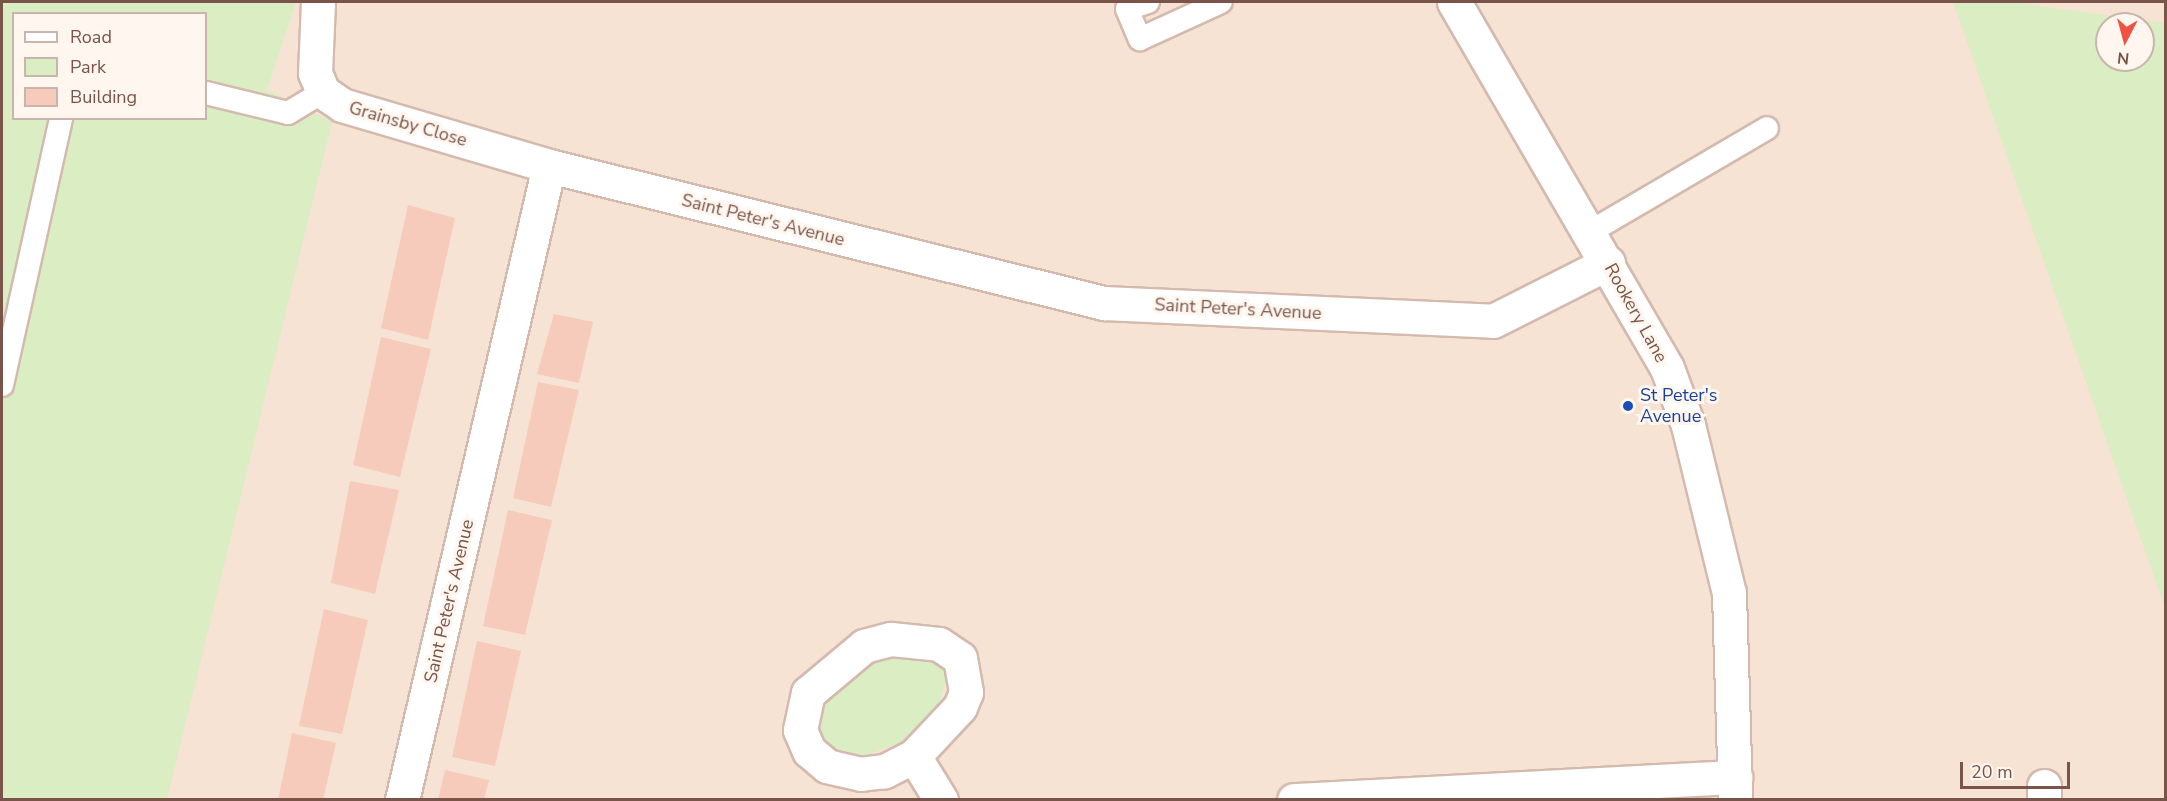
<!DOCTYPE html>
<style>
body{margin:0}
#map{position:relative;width:2167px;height:801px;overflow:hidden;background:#fef2e7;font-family:"Nunito Sans",sans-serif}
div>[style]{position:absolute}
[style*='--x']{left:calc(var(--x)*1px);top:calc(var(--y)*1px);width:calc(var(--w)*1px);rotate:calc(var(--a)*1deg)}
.residential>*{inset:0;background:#f6e3d4}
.green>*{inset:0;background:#daedc3}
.building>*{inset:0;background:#f6cbbc}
.roads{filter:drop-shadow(2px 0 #d4baae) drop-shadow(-2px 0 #d4baae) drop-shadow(0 2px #d4baae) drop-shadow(0 -2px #d4baae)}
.service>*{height:22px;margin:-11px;padding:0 11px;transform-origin:11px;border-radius:11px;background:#fff}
.minor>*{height:33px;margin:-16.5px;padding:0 16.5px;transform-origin:16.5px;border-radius:16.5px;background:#fff}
.tertiary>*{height:33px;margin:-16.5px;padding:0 16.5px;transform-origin:16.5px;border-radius:16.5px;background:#fff}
.dots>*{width:16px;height:16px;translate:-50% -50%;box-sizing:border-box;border:3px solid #fff6ef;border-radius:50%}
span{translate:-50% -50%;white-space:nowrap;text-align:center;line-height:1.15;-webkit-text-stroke:6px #fff6ef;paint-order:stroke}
.street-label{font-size:18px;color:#7a5448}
.transit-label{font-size:18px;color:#164399}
.left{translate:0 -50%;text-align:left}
.frame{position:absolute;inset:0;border:3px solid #7a5448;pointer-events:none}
.legend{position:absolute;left:12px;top:12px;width:195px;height:108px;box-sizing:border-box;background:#fff6ef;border:2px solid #cab5ac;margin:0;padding:8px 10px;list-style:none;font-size:18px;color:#7a5448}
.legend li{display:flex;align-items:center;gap:12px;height:30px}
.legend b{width:30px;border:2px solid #cab5ac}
.north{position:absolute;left:2095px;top:12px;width:60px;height:60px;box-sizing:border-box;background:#fff6ef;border:2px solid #cab5ac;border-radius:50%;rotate:186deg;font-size:16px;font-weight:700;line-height:24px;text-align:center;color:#7a5448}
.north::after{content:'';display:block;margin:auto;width:21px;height:27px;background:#f15343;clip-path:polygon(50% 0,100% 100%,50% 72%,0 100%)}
.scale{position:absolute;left:1960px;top:762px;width:110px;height:27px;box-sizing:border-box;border:3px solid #7a5448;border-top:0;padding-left:8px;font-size:18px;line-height:21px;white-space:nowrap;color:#7a5448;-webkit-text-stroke:4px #fff6ef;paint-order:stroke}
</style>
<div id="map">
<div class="residential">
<i style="clip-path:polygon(evenodd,2px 2px,2165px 2px,2165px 799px,2px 799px,2px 2px,14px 14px,206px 14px,206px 118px,14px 118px,14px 14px,2px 2px,2107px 24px,2143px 24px,2143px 60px,2107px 60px,2107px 24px)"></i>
</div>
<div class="green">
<i style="clip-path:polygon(evenodd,2px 2px,296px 2px,267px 90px,332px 122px,167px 799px,2px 800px,2px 2px,14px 14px,206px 14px,206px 118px,14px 118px,14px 14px)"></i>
<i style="clip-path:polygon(evenodd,1953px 2px,2010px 2px,2165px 23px,2165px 608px,1953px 2px,2107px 24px,2143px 24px,2143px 60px,2107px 60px,2107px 24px)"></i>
<i style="clip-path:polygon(907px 651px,939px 657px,946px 680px,938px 707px,913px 738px,862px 757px,831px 755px,816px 730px,819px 706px,866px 667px)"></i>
</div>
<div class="building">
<i style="clip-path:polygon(408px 205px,455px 218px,428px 340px,381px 328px)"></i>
<i style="clip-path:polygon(554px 314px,593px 322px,579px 383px,537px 374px)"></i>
<i style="clip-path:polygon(381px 337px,431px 349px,400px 477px,353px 465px)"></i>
<i style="clip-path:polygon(538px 382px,579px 390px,551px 507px,513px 498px)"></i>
<i style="clip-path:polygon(350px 481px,399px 490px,375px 594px,331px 583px)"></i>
<i style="clip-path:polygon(508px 510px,552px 520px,525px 635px,483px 626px)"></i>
<i style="clip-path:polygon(324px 609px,368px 620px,342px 734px,299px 726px)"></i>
<i style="clip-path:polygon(477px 641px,521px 651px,495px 766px,452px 757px)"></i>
<i style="clip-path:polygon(292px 733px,336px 743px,323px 800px,278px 800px)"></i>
<i style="clip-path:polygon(445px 770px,489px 780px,484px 800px,438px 800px)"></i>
</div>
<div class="roads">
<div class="service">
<i style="--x:1148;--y:2;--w:22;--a:162"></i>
<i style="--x:1127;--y:9;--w:33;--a:67"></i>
<i style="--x:1140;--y:39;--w:89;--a:-24.6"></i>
<i style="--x:206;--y:93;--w:84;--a:13.7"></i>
<i style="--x:288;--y:113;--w:41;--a:-31"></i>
<i style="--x:1590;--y:232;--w:205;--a:-30.4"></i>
<i style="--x:2;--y:385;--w:273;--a:-77.5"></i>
</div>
<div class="minor">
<i style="--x:318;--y:2;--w:71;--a:92.4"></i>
<i style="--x:315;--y:73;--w:21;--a:67"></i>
<i style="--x:323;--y:92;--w:23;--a:34"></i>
<i style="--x:342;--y:105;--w:216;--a:16.4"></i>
<i style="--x:891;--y:639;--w:48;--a:5.9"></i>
<i style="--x:939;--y:644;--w:25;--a:34"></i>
<i style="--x:960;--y:658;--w:35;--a:80"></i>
<i style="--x:966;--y:692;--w:16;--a:112"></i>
<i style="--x:960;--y:707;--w:67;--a:133.2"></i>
<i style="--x:914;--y:756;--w:34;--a:153"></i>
<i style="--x:884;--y:771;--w:23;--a:173"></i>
<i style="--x:861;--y:774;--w:35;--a:-167"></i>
<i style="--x:827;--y:766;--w:23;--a:-140"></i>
<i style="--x:809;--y:751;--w:23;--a:-113"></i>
<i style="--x:800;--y:730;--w:38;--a:-78"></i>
<i style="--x:808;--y:693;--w:73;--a:-40"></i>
<i style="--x:864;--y:646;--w:28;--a:-15"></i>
<i style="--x:914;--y:756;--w:52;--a:58.5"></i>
<i style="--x:402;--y:800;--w:651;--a:-76.95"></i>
<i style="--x:549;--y:166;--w:572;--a:13.87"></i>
<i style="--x:1104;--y:303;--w:389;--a:2.6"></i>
<i style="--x:1493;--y:321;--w:129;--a:-26.8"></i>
<i style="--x:1294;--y:800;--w:442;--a:-3"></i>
<i style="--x:2044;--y:800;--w:14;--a:-90"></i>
</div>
<div class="tertiary">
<i style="--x:1454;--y:2;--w:423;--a:59.8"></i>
<i style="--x:1667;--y:368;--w:61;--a:69.8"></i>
<i style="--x:1688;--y:425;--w:173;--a:76.3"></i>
<i style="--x:1729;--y:593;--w:207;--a:88.3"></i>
</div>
</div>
<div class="dots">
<i style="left:1628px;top:406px;background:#1a4fb4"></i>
</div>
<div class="street-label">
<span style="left:408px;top:124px;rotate:16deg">Grainsby Close</span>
<span style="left:763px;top:220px;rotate:14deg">Saint Peter's Avenue</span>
<span style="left:1238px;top:309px;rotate:3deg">Saint Peter's Avenue</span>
<span style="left:1636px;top:313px;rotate:61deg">Rookery Lane</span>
<span style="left:449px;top:601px;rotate:-77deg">Saint Peter's Avenue</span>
</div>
<div class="transit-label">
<span class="left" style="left:1640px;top:406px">St Peter's<br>Avenue</span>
</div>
<div class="frame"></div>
<ul class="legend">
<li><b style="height:8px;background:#fff"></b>Road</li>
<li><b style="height:16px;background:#daedc3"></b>Park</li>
<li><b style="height:16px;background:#f6cbbc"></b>Building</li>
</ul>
<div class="north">N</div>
<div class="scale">20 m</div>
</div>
